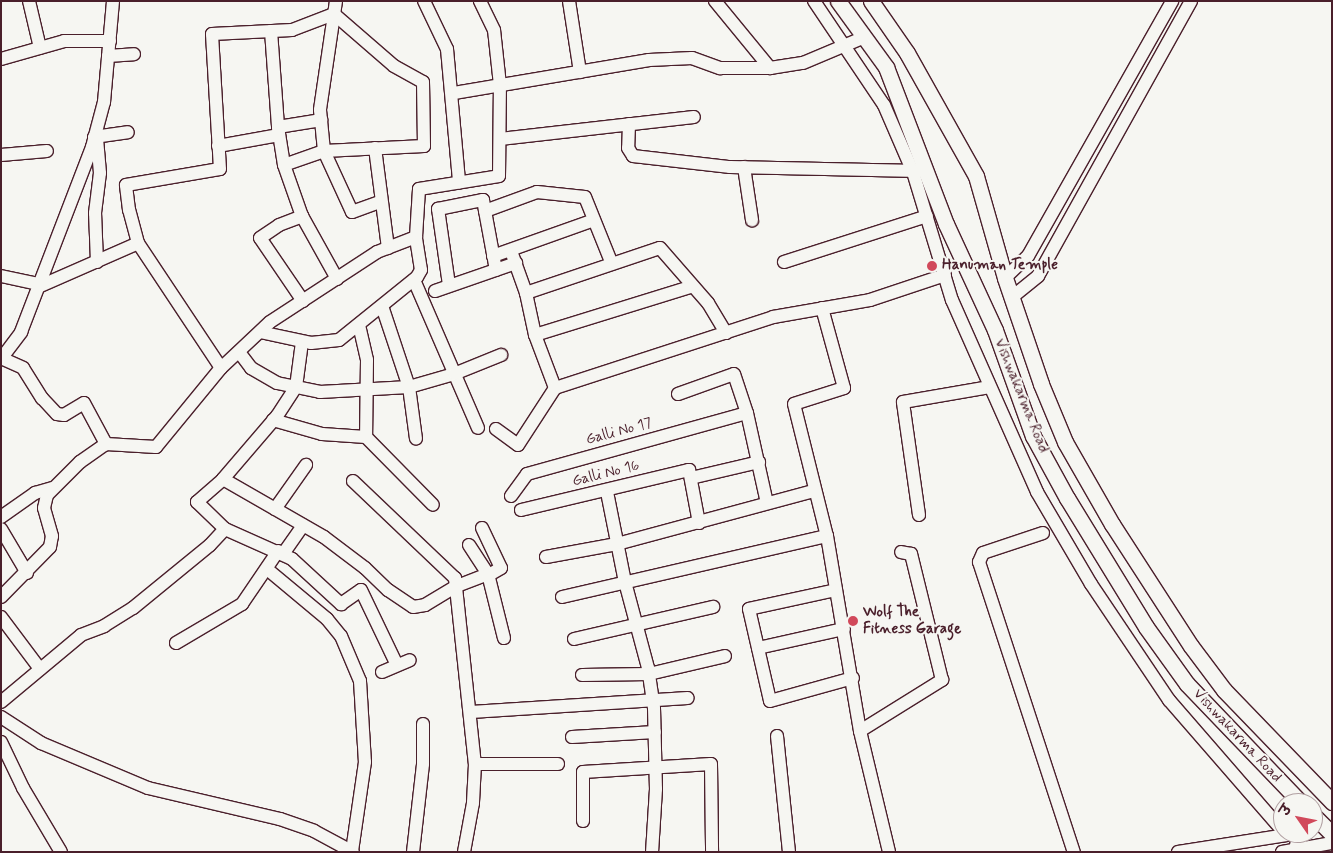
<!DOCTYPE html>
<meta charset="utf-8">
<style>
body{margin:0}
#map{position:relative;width:1333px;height:853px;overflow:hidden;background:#f6f6f2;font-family:Mynerve,"Playpen Sans Deva",sans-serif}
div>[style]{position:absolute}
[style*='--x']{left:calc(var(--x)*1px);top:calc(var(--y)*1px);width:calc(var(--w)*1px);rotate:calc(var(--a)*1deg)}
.roads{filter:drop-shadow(1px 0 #4a1f2b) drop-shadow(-1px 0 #4a1f2b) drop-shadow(0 1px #4a1f2b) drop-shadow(0 -1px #4a1f2b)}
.minor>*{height:12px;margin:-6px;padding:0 6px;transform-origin:6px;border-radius:6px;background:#f6f6f2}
.major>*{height:15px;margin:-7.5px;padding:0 7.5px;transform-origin:7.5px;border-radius:7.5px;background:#f6f6f2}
.dots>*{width:14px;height:14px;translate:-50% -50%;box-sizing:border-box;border:2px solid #f6f6f2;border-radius:50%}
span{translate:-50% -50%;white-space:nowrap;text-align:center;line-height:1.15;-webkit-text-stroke:4px #f6f6f2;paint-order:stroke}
.poi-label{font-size:15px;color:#4a1f2b;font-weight:700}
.left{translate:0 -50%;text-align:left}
.street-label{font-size:15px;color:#4a1f2b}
.frame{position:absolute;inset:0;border:2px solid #4a1f2b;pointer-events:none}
.north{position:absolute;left:1273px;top:793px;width:50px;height:50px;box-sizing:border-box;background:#f6f6f2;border:1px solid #b1a0a2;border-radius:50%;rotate:303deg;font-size:14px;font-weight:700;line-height:20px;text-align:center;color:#4a1f2b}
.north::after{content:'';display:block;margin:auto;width:18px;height:22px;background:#d1495b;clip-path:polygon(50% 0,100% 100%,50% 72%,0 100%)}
</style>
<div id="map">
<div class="roads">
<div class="minor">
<i style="--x:29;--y:1;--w:48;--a:76.8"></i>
<i style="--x:336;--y:1;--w:110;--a:98.4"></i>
<i style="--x:320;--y:110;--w:41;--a:84.4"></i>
<i style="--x:324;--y:151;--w:67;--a:65.3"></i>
<i style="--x:352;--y:212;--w:29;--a:-20"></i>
<i style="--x:424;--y:1;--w:53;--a:64.4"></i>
<i style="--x:447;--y:49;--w:134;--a:84.8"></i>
<i style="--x:569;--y:1;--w:72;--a:81.2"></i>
<i style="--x:715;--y:1;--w:87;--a:50.6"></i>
<i style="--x:814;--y:1;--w:125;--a:56.1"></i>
<i style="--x:884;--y:105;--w:73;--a:66.6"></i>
<i style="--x:913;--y:172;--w:134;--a:73.1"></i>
<i style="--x:952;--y:300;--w:210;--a:66.1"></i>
<i style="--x:1037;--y:492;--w:107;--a:59.6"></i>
<i style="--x:1091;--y:584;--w:140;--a:56.1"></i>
<i style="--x:1169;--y:700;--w:174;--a:49"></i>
<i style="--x:271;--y:31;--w:96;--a:85.8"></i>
<i style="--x:108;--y:56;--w:26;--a:-4"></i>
<i style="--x:1;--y:59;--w:66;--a:-15.9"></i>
<i style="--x:64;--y:41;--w:46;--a:0"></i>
<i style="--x:454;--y:93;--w:198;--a:-9.6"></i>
<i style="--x:649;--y:60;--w:43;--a:-2.7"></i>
<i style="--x:692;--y:58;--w:30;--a:20"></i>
<i style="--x:720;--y:68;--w:50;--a:0"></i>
<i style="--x:770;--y:68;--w:33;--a:-9"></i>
<i style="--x:803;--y:63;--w:67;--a:-22.8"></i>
<i style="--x:629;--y:124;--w:24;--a:92"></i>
<i style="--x:628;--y:148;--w:9;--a:58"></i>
<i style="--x:633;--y:156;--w:98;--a:6.5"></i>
<i style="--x:730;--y:167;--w:189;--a:1.2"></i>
<i style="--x:94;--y:137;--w:34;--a:-8"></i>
<i style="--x:500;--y:139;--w:195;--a:-6.5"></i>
<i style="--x:218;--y:146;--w:62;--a:-10.2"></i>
<i style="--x:375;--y:148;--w:101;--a:82.6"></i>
<i style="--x:1;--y:155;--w:46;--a:-5"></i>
<i style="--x:284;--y:165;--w:38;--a:-99"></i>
<i style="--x:278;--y:127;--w:44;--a:-9.2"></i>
<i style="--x:744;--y:167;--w:54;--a:81.4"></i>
<i style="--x:485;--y:211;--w:55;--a:-20.1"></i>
<i style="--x:537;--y:192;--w:48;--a:5.9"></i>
<i style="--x:585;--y:197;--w:72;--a:68.1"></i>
<i style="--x:138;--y:243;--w:34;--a:-105"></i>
<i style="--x:129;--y:210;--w:25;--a:-97"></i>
<i style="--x:126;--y:185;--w:95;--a:-9.7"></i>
<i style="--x:220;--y:169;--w:135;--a:-93.4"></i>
<i style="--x:212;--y:34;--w:80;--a:-2.9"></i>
<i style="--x:292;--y:30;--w:45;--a:-20.9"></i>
<i style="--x:334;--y:14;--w:79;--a:40.9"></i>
<i style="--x:394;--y:66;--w:33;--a:29"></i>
<i style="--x:423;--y:82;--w:64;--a:89.1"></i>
<i style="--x:424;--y:146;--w:100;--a:177.1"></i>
<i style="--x:324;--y:151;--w:42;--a:160.7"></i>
<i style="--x:284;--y:165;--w:54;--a:70.6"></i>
<i style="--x:511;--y:251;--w:45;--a:70.3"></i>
<i style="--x:526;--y:293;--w:43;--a:77.9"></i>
<i style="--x:535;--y:335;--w:57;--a:69.3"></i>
<i style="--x:493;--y:256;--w:107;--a:-19.6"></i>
<i style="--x:97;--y:262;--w:49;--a:-92.3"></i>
<i style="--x:95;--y:213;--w:40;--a:-82.9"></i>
<i style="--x:100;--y:173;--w:36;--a:-95"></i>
<i style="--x:784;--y:262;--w:150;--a:-17.8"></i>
<i style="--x:1;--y:276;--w:40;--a:12"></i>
<i style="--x:1005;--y:278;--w:32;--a:-44"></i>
<i style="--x:1028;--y:256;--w:293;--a:-60.5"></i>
<i style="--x:414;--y:280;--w:161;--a:66.6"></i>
<i style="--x:449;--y:285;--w:77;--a:-98.2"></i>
<i style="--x:438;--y:209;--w:46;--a:-11.3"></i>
<i style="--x:483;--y:200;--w:71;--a:79.5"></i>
<i style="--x:38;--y:287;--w:109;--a:-23.7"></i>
<i style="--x:138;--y:243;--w:150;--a:56.4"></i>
<i style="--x:435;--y:291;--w:86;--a:-19.1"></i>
<i style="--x:526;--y:293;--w:141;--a:-18.6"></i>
<i style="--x:660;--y:248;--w:73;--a:48.9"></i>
<i style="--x:708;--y:303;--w:35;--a:59"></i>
<i style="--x:1011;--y:298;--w:35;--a:-39"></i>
<i style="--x:1038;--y:276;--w:315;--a:-60.9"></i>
<i style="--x:303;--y:301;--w:76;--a:-124.3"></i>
<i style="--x:260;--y:238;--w:23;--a:-34"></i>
<i style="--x:279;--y:225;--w:25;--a:-21"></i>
<i style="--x:302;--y:216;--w:72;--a:60.9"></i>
<i style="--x:382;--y:306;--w:85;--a:71.6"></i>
<i style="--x:409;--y:387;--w:52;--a:82.3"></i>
<i style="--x:822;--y:308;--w:83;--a:74.6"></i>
<i style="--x:844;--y:388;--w:52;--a:162.3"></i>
<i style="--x:794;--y:404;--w:136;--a:76"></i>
<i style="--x:827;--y:536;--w:198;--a:80.4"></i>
<i style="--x:860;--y:731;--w:124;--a:76.5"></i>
<i style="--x:359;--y:325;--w:36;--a:77"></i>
<i style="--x:367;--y:360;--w:77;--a:90.7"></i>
<i style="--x:366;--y:437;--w:95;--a:45.4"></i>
<i style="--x:260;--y:332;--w:52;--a:12.2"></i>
<i style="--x:311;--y:343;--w:28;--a:-6"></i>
<i style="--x:339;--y:340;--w:100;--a:-38.9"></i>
<i style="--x:417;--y:277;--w:8;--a:-60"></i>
<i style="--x:421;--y:270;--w:33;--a:-99"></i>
<i style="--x:535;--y:335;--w:165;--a:-17.2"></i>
<i style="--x:239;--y:352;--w:20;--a:53"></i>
<i style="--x:251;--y:368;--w:30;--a:30"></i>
<i style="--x:277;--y:383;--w:44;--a:11.8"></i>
<i style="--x:320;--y:392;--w:89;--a:-3.2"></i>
<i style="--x:409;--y:387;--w:47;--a:-16.1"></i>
<i style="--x:454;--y:374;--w:51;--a:-22"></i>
<i style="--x:1;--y:358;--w:24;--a:24"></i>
<i style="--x:23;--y:368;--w:36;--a:58"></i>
<i style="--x:42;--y:398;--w:22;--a:47"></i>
<i style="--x:57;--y:414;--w:7;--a:8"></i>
<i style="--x:64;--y:415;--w:23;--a:-31"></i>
<i style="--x:84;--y:403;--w:47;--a:61.8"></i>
<i style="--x:1;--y:359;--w:34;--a:-53"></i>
<i style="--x:21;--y:332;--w:198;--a:-69"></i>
<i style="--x:92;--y:147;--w:47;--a:-75.1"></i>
<i style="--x:104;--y:102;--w:101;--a:-84.9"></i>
<i style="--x:678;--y:394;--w:59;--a:-19.7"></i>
<i style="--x:734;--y:374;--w:41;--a:71.6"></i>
<i style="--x:747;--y:413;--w:92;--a:77.5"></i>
<i style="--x:273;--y:420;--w:51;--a:15.9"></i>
<i style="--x:322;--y:434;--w:44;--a:3.9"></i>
<i style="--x:496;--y:429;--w:27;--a:36"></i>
<i style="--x:518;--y:445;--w:68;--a:-57"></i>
<i style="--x:555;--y:388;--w:229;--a:-18"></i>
<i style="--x:773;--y:317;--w:98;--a:-9.9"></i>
<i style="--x:870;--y:300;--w:79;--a:-18.4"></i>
<i style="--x:691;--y:478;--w:70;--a:-13.2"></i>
<i style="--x:223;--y:479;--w:116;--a:29.9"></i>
<i style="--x:324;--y:537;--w:51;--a:37.1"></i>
<i style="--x:365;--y:568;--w:32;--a:44"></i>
<i style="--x:388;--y:590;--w:30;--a:34"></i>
<i style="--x:413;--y:607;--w:12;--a:-9"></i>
<i style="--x:425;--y:605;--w:37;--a:-31"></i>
<i style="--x:457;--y:586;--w:33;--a:-21"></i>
<i style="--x:353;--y:481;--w:141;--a:43.6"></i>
<i style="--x:455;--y:578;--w:187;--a:83.9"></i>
<i style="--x:475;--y:764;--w:39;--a:93"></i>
<i style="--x:473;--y:803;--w:50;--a:100.4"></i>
<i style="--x:607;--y:492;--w:92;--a:78.7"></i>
<i style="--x:625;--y:582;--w:89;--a:75"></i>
<i style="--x:648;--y:668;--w:40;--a:81.5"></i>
<i style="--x:654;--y:708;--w:81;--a:88.6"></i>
<i style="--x:656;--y:789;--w:63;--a:93.6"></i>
<i style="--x:511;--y:496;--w:27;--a:-54"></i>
<i style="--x:527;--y:474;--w:228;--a:-15.5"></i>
<i style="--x:275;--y:509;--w:54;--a:-54.8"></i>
<i style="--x:521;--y:510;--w:173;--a:-13.4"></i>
<i style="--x:689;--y:470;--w:54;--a:79.3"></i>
<i style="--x:919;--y:515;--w:114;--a:-98.1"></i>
<i style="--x:903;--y:402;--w:88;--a:-9.8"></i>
<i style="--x:1;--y:517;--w:42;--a:-35.2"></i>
<i style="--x:35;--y:493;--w:18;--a:-16"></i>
<i style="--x:482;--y:528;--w:44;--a:64.6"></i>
<i style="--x:501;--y:568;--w:14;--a:150"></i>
<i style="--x:1;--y:529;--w:51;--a:59.4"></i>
<i style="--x:225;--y:529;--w:39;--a:-136"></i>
<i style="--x:197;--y:502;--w:35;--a:-41"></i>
<i style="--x:223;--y:479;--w:83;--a:-49.4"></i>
<i style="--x:277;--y:416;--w:35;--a:-57"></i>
<i style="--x:296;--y:387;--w:45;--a:-82.4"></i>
<i style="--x:1043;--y:533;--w:63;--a:161.6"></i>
<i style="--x:983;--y:553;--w:10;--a:114"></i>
<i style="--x:979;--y:562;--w:305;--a:71.9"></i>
<i style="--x:469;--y:545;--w:35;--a:57"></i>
<i style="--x:488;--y:574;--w:66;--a:76"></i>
<i style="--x:283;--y:554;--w:35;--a:-55"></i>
<i style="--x:546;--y:557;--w:72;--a:-10.4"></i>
<i style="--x:617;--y:544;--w:204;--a:-15.1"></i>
<i style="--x:267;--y:569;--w:78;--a:39.8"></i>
<i style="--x:327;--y:619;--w:22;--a:51"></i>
<i style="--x:341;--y:636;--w:49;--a:67.1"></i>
<i style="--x:360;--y:681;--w:81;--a:86.5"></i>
<i style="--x:365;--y:762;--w:90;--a:98.3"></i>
<i style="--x:836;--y:590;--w:89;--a:167.7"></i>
<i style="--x:749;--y:609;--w:94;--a:77.1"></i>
<i style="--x:770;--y:701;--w:86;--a:-15.5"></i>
<i style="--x:1;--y:597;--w:70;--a:-45.6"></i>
<i style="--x:50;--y:547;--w:11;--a:-80"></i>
<i style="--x:52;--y:536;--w:29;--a:-106"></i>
<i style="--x:44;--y:508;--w:13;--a:-77"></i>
<i style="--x:47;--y:495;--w:47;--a:-45"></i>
<i style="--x:80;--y:462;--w:32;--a:-35"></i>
<i style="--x:106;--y:444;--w:50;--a:3.4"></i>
<i style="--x:156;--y:447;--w:102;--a:-50.6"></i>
<i style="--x:221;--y:368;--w:67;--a:-43.2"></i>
<i style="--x:270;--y:322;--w:128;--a:-33.2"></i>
<i style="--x:377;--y:252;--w:42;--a:-21"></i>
<i style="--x:416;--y:237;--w:48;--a:-86.4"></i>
<i style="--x:419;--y:189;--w:81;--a:-9.2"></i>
<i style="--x:499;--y:176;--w:91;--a:-89.4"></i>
<i style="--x:500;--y:85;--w:55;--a:-96.2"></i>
<i style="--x:494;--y:30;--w:32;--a:-116"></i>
<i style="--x:562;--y:597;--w:272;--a:-13"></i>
<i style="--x:1;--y:617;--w:65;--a:53.1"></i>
<i style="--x:574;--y:639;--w:143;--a:-13"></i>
<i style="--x:176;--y:643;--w:77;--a:-30.6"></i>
<i style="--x:242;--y:604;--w:64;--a:-55.8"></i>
<i style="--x:758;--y:648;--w:88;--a:-12.5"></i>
<i style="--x:382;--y:672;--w:30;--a:-23"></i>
<i style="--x:582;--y:675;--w:67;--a:-0.9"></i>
<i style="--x:649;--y:674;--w:78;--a:-13.3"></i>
<i style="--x:1;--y:702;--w:104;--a:-39.9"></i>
<i style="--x:81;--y:635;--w:25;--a:-21"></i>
<i style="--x:104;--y:626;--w:34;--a:-32"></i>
<i style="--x:133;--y:608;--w:99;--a:-39.3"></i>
<i style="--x:210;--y:545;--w:22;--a:-47"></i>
<i style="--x:225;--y:529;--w:73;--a:24.1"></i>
<i style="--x:292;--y:559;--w:67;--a:42.6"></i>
<i style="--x:341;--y:604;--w:24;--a:-35"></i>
<i style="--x:361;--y:590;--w:83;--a:64.4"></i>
<i style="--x:471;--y:712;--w:217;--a:-3.7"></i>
<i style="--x:1;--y:717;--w:48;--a:33"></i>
<i style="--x:41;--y:743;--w:116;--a:22.8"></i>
<i style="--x:148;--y:788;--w:136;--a:13.2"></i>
<i style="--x:280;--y:819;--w:36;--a:19"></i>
<i style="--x:314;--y:831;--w:44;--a:28.3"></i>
<i style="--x:860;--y:731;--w:97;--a:-31.9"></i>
<i style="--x:942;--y:680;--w:130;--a:-103.8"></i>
<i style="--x:911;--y:554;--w:10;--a:-169"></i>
<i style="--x:777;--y:736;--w:117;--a:84.1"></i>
<i style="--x:572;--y:737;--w:83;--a:-3.4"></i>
<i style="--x:1;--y:742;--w:51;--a:64.4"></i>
<i style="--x:23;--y:788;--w:74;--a:59.3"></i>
<i style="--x:475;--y:764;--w:83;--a:0"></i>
<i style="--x:583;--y:821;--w:49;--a:-90"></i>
<i style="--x:583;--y:772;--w:128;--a:-3.6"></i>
<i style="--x:711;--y:764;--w:88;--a:89.3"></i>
<i style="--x:413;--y:852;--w:89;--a:-83.5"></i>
<i style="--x:423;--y:764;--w:40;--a:-90"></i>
<i style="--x:1178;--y:852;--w:110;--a:-8.9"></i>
<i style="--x:1282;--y:852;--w:51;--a:-10.2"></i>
</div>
<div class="major">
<i style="--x:838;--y:1;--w:82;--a:54"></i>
<i style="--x:886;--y:67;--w:168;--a:69.1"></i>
<i style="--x:946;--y:224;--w:117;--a:65.2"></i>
<i style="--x:995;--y:330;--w:113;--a:70.3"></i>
<i style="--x:1033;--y:436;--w:71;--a:61.3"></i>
<i style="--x:1067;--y:498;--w:151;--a:58.5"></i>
<i style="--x:1146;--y:627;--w:70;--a:54.3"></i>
<i style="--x:1187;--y:684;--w:165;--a:46.2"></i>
<i style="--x:871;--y:1;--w:63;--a:55.3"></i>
<i style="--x:907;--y:53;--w:141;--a:60.7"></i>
<i style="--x:976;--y:176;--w:106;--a:74.1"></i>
<i style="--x:1005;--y:278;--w:112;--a:71.2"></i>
<i style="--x:1041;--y:384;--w:63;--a:67.5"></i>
<i style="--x:1065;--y:442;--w:95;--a:60.2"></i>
<i style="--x:1112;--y:524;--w:145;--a:57.1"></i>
<i style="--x:1191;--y:646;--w:55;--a:53.1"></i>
<i style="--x:1224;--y:690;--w:156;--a:46"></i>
<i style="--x:1313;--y:815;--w:27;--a:45"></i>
<i style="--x:1296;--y:849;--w:16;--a:-76"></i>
</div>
</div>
<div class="dots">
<i style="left:932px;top:266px;background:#d1495b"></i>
<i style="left:853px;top:621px;background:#d1495b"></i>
</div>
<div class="poi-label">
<span class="left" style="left:942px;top:266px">Hanuman Temple</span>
<span class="left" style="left:863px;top:621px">Wolf The<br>Fitness Garage</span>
</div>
<div class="street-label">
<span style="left:1021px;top:396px;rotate:68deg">Vishwakarma Road</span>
<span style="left:619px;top:432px;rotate:-15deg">Galli No 17</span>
<span style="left:606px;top:474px;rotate:-14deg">Galli No 16</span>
<span style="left:1237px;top:736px;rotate:47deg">Vishwakarma Road</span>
</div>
<div class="frame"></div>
<div class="north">उ</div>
</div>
